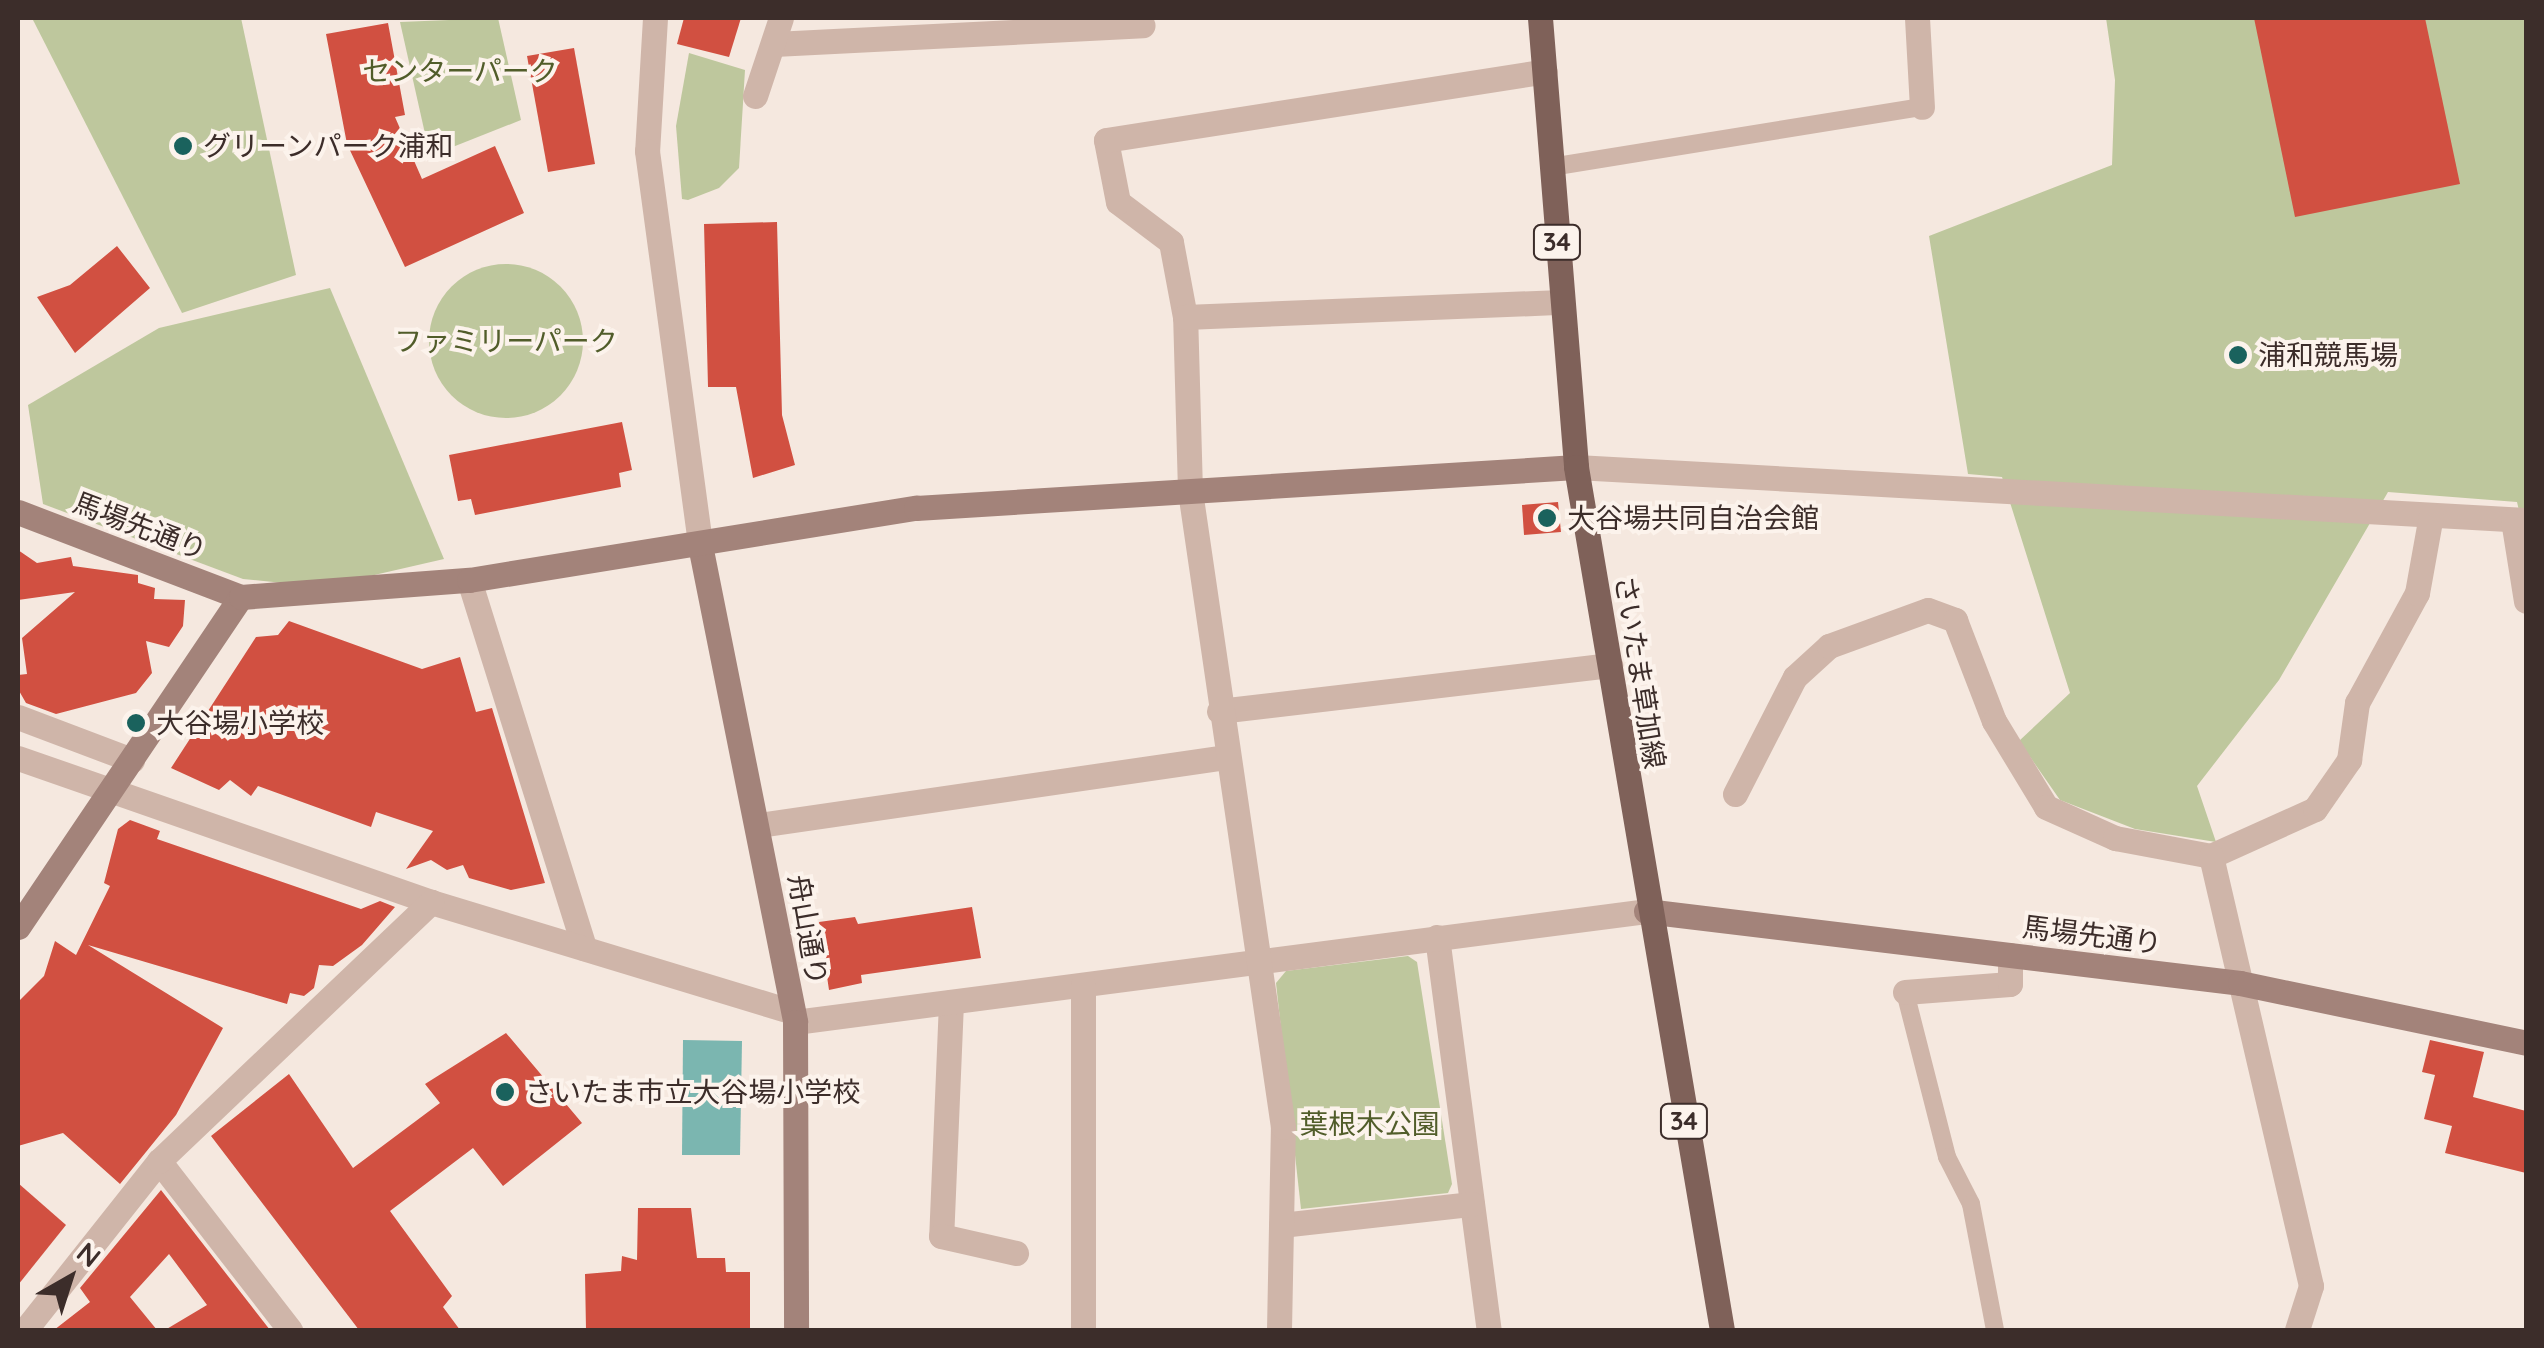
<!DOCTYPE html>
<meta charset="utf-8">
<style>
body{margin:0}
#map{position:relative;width:2544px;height:1348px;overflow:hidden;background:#f5e8df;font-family:Quicksand,"Noto Sans JP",sans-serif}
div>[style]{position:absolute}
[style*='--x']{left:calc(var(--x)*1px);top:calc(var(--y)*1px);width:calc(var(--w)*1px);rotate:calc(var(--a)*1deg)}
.green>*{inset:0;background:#bec79d}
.round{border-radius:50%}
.water>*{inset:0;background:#7bb6b0}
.building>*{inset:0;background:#d15041}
.lane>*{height:18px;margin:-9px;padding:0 9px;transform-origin:9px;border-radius:9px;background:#cfb5a9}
.street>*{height:25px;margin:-12.5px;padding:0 12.5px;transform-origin:12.5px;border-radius:12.5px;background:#cfb5a9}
.secondary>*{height:25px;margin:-12.5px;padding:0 12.5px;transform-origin:12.5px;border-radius:12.5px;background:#a3837a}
.primary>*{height:25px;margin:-12.5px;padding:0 12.5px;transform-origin:12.5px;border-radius:12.5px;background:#7f6159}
.dots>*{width:28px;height:28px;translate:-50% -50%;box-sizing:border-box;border:5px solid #fcf3ec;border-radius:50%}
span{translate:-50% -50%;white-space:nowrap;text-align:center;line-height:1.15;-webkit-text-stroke:8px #fcf3ec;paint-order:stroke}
.shield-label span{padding:2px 8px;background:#fcf3ec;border:2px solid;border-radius:8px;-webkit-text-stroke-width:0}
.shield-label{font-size:25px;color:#3c2d2a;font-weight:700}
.park-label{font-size:28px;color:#515d2a}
.poi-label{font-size:28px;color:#3c2d2a}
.left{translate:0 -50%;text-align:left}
.street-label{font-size:28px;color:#3c2d2a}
.frame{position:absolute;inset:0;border:20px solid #3c2d2a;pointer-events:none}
.north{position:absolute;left:20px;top:1228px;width:100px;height:100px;-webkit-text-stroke:8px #fcf3ec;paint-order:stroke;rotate:39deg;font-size:28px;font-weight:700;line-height:40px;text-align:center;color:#3c2d2a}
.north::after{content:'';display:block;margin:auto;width:35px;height:45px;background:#3c2d2a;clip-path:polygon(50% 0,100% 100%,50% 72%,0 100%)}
</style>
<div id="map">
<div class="green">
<i style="clip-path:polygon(32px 18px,241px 18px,296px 275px,182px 313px)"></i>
<i style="clip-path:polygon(498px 18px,521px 120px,430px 156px,400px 22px)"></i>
<i style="clip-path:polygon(2106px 18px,2526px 18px,2526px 541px,2517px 502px,2388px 492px,2279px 680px,2197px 786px,2216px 842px,2135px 829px,2060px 800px,2019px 741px,2070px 693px,2002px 477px,1968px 474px,1929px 236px,2112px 165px,2115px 80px)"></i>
<i style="clip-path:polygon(689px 53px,745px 70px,739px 168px,719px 188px,688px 200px,682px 199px,676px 126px)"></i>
<i class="round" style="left:429px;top:264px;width:154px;height:154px"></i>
<i style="clip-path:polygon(330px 288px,444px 559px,322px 587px,243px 579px,43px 504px,28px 405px,159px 328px)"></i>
<i style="clip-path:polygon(1408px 956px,1417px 962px,1452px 1184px,1448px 1193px,1301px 1209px,1276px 983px,1286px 971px)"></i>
</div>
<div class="water">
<i style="clip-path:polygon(683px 1040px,742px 1041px,740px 1155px,682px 1155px)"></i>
</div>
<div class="building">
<i style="clip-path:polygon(684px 18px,741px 18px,729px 57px,677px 44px)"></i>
<i style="clip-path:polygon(2254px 18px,2425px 18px,2460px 184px,2295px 217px)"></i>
<i style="clip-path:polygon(388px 23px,405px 115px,395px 117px,422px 179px,495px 146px,524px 213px,405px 267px,347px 144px,326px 34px)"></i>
<i style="clip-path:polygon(574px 48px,595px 164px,548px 172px,527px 56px)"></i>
<i style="clip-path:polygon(777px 222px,782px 415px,795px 465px,753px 478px,736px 387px,708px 387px,704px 224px)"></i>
<i style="clip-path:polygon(117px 246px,150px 288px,75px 353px,37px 297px,70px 285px)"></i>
<i style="clip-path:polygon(622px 422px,632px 470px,619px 473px,621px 487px,475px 515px,471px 499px,458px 501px,449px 455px)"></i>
<i style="clip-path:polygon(1558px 502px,1561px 532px,1524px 535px,1522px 505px)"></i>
<i style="clip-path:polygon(18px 550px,37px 563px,71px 557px,73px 566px,138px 575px,138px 583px,155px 588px,154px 599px,185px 600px,183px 626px,169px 647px,146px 641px,152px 673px,136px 693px,56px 714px,26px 703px,18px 689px,18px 675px,27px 674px,22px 638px,75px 592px,18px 600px)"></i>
<i style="clip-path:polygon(289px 621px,422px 669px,460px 657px,476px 712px,492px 708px,545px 883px,511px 890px,469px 878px,463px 865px,447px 870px,431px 860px,406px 869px,433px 831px,376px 812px,371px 827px,258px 786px,251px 796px,230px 780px,219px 790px,171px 768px,256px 637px,278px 635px)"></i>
<i style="clip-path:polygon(130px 820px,160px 831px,157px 839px,361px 909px,380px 901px,395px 907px,362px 945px,333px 966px,319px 965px,314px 988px,304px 996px,290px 993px,287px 1004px,88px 945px,223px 1028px,176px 1115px,120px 1184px,63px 1133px,18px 1146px,18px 1002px,44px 976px,55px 941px,76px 955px,110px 886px,104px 883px,118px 829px)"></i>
<i style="clip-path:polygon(972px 907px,981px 958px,861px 975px,862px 983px,829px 990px,819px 922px,855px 917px,858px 924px)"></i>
<i style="clip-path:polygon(506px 1033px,582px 1123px,503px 1186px,473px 1148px,390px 1211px,452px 1296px,443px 1307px,460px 1330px,359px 1330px,211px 1136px,289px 1074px,353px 1168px,440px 1103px,425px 1084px)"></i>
<i style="clip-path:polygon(2430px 1040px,2484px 1052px,2473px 1097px,2526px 1111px,2526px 1173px,2445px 1153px,2452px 1126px,2424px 1119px,2435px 1075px,2422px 1072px)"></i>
<i style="clip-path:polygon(18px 1183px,66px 1225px,18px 1285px)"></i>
<i style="clip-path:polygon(161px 1190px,270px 1330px,165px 1330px,207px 1305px,169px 1254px,130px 1297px,157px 1330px,54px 1330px,90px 1302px,80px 1288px)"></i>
<i style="clip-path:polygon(638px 1208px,691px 1208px,697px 1258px,725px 1258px,726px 1272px,750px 1272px,750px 1330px,586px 1330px,585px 1274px,621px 1271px,622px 1256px,637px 1260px)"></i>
</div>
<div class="lane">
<i style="--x:1551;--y:167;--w:376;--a:-9.2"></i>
<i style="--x:1905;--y:992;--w:170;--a:75.7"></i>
<i style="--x:1947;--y:1157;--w:53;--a:62.9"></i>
<i style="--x:1971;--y:1204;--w:128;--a:79.2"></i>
</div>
<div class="street">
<i style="--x:655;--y:18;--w:133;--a:93.4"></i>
<i style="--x:647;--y:151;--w:398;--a:82.3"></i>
<i style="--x:1917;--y:18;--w:89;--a:86.8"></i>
<i style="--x:774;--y:44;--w:369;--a:-2.9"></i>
<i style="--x:755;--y:96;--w:82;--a:-71.6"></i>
<i style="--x:1185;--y:317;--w:76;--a:-100.6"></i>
<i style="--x:1171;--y:242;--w:66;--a:-143"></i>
<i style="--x:1118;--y:202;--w:63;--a:-101"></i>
<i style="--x:1106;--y:140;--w:444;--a:-8.9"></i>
<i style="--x:1576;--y:467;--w:951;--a:3.19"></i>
<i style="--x:2513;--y:520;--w:82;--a:80.9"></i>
<i style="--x:469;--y:580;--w:386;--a:72.6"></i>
<i style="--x:1219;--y:711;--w:394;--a:-6.7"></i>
<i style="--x:18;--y:717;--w:122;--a:20.7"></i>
<i style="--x:18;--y:758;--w:437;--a:19.2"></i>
<i style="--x:431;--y:902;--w:377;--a:16.9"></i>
<i style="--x:1735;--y:794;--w:131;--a:-62.9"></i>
<i style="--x:1795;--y:677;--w:46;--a:-42.4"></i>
<i style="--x:1829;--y:646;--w:105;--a:-20"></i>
<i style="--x:1928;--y:610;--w:29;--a:20"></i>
<i style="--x:1955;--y:620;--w:108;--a:68.9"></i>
<i style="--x:1994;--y:721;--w:100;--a:58.8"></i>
<i style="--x:2046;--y:807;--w:76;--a:24.2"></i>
<i style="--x:2115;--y:838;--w:98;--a:10.6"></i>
<i style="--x:2211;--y:856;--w:114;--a:-24.3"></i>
<i style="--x:2315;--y:809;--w:60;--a:-55.2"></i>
<i style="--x:2349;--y:760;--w:58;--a:-82"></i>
<i style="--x:2357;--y:703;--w:125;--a:-61.4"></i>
<i style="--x:2417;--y:593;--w:79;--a:-79.8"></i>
<i style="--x:759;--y:825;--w:471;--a:-8.3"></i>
<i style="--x:2211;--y:856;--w:441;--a:76.9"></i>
<i style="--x:2311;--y:1286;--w:46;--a:107.7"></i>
<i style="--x:1437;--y:937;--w:396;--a:82.5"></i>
<i style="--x:1905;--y:992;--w:105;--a:-4.4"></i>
<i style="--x:2010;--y:984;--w:29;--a:-90"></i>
<i style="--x:951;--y:1002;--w:234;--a:92.4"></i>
<i style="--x:941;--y:1236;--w:77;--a:12.8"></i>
<i style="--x:795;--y:1022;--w:858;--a:-7.43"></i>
<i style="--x:159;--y:1161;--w:214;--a:52.2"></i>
<i style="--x:1281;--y:1225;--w:192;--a:-6.3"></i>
<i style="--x:25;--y:1330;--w:216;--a:-51.6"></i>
<i style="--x:159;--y:1161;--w:376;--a:-43.6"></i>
<i style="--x:1083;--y:1330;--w:345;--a:-90"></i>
<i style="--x:1279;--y:1330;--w:203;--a:-88.9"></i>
<i style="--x:1283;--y:1127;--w:643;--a:-98.32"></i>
<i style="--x:1190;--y:491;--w:174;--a:-91.6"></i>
<i style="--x:1185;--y:317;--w:377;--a:-2.3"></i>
</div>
<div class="secondary">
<i style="--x:18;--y:512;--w:239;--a:20.9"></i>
<i style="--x:700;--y:545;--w:486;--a:78.7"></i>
<i style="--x:795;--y:1022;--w:308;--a:89.8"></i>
<i style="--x:1646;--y:911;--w:598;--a:6.91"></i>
<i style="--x:2240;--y:983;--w:292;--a:11.8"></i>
<i style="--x:18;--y:927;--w:398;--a:-56"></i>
<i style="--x:241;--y:597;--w:229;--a:-4.3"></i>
<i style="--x:469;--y:580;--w:453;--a:-9.2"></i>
<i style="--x:916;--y:508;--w:661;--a:-3.55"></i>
</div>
<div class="primary">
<i style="--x:1540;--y:18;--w:450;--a:85.4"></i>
<i style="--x:1576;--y:467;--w:875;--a:80.4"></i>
</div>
<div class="dots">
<i style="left:183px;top:146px;background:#1a625d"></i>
<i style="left:2238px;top:355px;background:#1a625d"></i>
<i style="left:1547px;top:518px;background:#1a625d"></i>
<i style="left:136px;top:723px;background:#1a625d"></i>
<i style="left:505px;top:1092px;background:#1a625d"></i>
</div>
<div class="shield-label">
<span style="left:1557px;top:242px">34</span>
<span style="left:1684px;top:1121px">34</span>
</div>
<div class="park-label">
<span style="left:460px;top:71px">センターパーク</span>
<span style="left:506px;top:341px">ファミリーパーク</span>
<span style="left:1370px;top:1124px">葉根木公園</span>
</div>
<div class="poi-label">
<span class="left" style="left:203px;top:146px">グリーンパーク浦和</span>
<span class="left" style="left:2258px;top:355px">浦和競馬場</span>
<span class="left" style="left:1567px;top:518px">大谷場共同自治会館</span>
<span class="left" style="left:156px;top:723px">大谷場小学校</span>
<span class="left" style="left:525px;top:1092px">さいたま市立大谷場小学校</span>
</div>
<div class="street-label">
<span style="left:140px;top:526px;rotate:21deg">馬場先通り</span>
<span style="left:1640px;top:672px;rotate:81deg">さいたま草加線</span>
<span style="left:808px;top:930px;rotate:80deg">舟山通り</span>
<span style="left:2092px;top:935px;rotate:7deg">馬場先通り</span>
</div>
<div class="frame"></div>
<div class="north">N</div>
</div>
